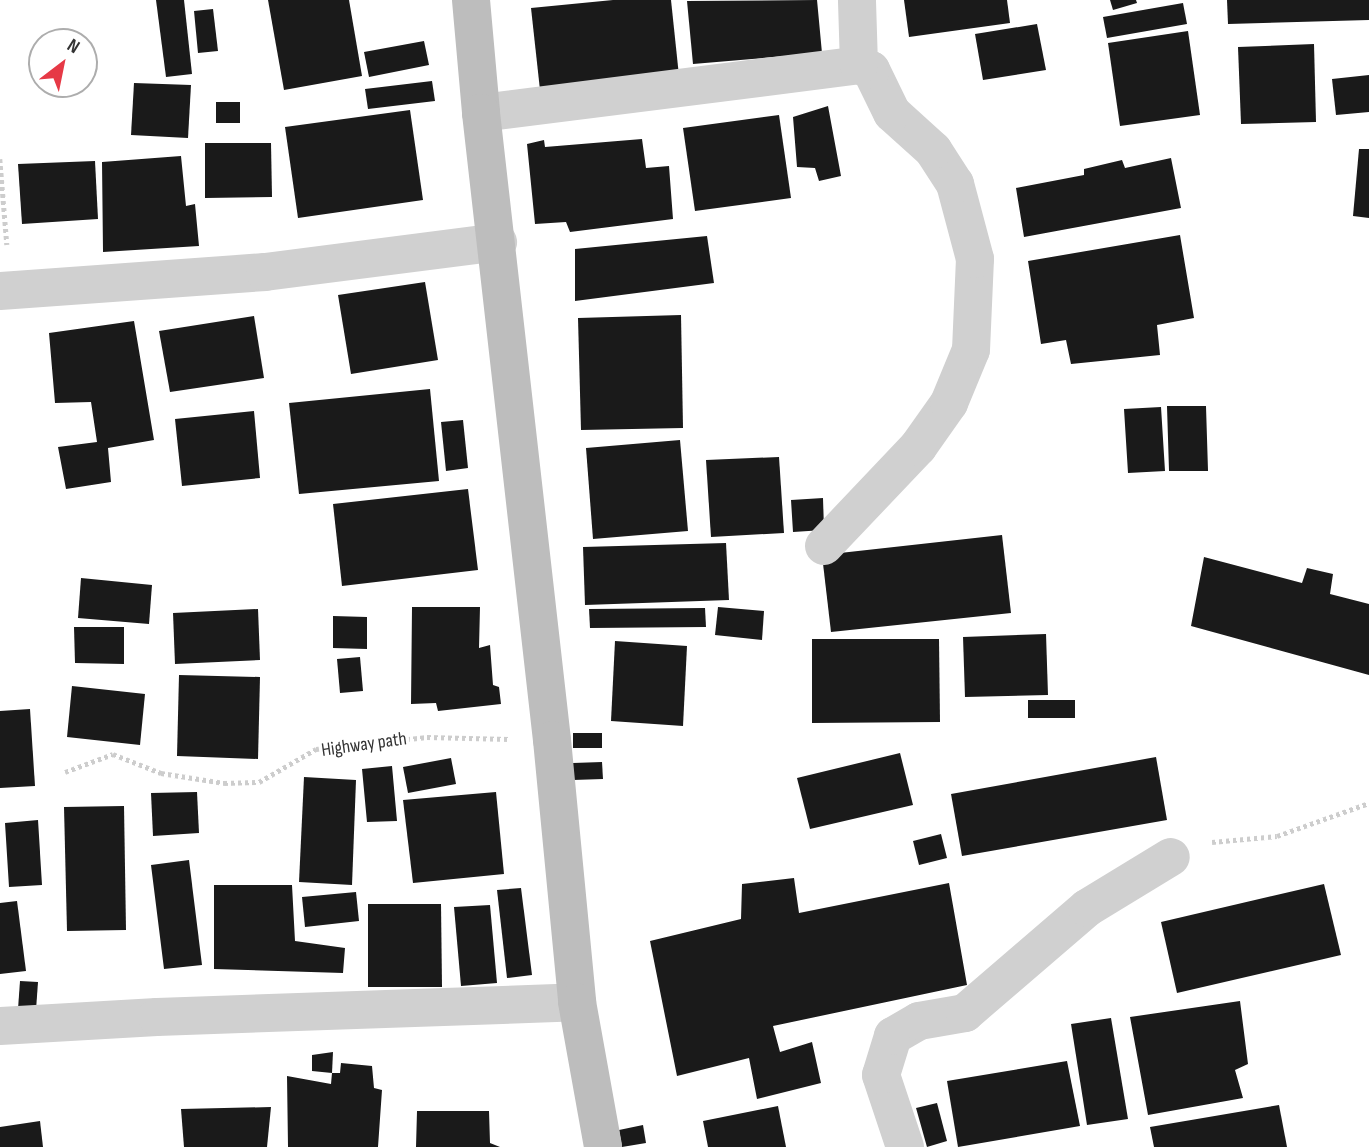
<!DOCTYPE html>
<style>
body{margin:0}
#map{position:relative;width:1369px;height:1147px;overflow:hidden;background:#fff;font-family:"Sofia Sans Condensed",sans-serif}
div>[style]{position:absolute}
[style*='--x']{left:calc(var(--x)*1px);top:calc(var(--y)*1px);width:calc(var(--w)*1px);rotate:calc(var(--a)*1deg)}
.building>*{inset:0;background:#1a1a1a}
.path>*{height:4.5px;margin-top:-2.25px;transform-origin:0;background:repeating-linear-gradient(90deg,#cdcdcd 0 3.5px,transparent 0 7px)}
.street>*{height:38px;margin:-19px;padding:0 19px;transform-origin:19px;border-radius:19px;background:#d0d0d0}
.secondary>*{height:38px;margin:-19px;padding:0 19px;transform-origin:19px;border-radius:19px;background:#bdbdbd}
span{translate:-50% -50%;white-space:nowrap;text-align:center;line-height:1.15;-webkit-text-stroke:7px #fff;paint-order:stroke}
.street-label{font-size:19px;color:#333}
.north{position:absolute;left:28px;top:28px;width:70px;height:70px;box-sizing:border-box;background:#fff;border:2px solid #adadad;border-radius:50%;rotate:32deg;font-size:19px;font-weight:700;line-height:28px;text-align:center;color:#333}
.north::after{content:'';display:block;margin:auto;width:24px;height:32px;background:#e63946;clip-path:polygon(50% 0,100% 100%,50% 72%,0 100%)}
</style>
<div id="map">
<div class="building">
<i style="clip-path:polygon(156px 0,184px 0,192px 74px,166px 77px)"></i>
<i style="clip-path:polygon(268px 0,349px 0,362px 76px,284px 90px)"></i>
<i style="clip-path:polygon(613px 0,671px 0,679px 76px,540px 90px,531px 8px)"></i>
<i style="clip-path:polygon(817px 0,822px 53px,693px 64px,687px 1px)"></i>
<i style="clip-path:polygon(904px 0,1007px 0,1010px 23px,909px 37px)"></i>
<i style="clip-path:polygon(1110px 0,1136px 0,1137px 3px,1113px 10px)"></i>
<i style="clip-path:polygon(1227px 0,1369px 0,1369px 20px,1228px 24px)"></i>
<i style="clip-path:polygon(1183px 3px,1187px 24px,1107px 38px,1103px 17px)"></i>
<i style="clip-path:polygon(213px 9px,218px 51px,198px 53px,194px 11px)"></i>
<i style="clip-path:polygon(1037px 24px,1046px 70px,983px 80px,975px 34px)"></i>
<i style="clip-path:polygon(1188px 31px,1200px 115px,1120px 126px,1108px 43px)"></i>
<i style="clip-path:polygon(424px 41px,429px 65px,369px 77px,364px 52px)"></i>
<i style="clip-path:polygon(1314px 44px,1316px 122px,1241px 124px,1238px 47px)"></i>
<i style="clip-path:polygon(1369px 75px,1369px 112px,1336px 115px,1332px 79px)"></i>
<i style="clip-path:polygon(432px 81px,435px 101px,368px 109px,365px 89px)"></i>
<i style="clip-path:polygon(134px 83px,191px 85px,188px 138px,131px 135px)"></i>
<i style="clip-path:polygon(216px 102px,240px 102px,240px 123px,216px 123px)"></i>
<i style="clip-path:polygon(828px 106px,841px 176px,819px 181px,815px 168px,797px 167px,793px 117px)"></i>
<i style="clip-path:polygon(410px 110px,423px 200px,298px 218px,285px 127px)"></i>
<i style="clip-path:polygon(779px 115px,791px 198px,695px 211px,683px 128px)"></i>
<i style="clip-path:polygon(642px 139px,646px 168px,669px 166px,673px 219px,570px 232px,566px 222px,535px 224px,527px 144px,544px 140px,545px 147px)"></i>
<i style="clip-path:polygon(205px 143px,271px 143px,272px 197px,205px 198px)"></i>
<i style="clip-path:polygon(1359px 149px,1369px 149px,1369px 218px,1353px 216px)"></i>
<i style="clip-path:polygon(181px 156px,186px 206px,195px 204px,199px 246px,103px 252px,102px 162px)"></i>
<i style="clip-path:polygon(1171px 158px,1181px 208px,1024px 237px,1016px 188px,1084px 175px,1084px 169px,1122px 160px,1125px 168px)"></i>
<i style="clip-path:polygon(95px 161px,98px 219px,22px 224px,18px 164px)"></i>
<i style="clip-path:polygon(1180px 235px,1194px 318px,1157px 325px,1160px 355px,1071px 364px,1066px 340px,1041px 344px,1028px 261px)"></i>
<i style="clip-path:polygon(707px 236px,714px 283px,575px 301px,575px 249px)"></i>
<i style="clip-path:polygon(425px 282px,438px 360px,351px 374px,338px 295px)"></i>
<i style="clip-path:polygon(681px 315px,683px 428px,581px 430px,578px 318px)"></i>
<i style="clip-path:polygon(254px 316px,264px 378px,170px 392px,159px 331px)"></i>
<i style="clip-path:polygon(134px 321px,154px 440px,108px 448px,111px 482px,66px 489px,58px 447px,97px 442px,91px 402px,55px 403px,49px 333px)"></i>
<i style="clip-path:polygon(430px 389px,439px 481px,299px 494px,289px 403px)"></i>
<i style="clip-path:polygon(1167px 406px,1206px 406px,1208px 471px,1169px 471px)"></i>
<i style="clip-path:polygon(1161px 407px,1165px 471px,1128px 473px,1124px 409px)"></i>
<i style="clip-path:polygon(254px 411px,260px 478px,182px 486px,175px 419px)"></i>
<i style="clip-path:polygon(463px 420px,468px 468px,446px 471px,441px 422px)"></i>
<i style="clip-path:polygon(680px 440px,688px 531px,593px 539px,586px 448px)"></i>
<i style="clip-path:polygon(779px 457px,784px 533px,711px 537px,706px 460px)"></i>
<i style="clip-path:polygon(468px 489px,478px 570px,342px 586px,333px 504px)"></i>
<i style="clip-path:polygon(823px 498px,824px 530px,793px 532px,791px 500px)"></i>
<i style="clip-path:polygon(1002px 535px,1011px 613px,831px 632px,822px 555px)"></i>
<i style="clip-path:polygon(726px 543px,729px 600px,585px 605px,583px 547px)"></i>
<i style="clip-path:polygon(1204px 557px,1302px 583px,1307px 568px,1333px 574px,1330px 594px,1369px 604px,1369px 675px,1191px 626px)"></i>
<i style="clip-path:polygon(81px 578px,152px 585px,149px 624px,78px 618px)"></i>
<i style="clip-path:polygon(412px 607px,480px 607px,479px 648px,490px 645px,493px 685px,499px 687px,501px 704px,438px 711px,436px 703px,411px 704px)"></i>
<i style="clip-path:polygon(718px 607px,764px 611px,762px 640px,715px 635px)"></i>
<i style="clip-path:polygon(705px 608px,706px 627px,590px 628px,589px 609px)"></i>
<i style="clip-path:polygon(258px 609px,260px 660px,175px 664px,173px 613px)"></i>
<i style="clip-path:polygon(333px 616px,367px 617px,367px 649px,333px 648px)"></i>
<i style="clip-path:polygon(74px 627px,124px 627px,124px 664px,75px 663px)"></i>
<i style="clip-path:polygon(1046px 634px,1048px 695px,965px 697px,963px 637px)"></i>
<i style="clip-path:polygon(812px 639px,939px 639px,940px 722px,812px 723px)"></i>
<i style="clip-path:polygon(615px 641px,687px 646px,683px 726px,611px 721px)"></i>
<i style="clip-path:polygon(360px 657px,363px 691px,340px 693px,337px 659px)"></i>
<i style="clip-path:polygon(179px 675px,260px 677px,258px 759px,177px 756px)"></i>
<i style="clip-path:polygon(72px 686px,145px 694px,140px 745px,67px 737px)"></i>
<i style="clip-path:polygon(1028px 700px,1075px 700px,1075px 718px,1028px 718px)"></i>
<i style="clip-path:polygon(30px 709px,35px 786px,0 788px,0 711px)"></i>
<i style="clip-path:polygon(573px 733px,602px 733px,602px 748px,573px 748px)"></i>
<i style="clip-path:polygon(900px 753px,913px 805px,810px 829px,797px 778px)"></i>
<i style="clip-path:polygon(1156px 757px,1167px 820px,962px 856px,951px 794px)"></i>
<i style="clip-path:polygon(451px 758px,456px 784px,408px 793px,403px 767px)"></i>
<i style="clip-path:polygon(602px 762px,603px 779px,573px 780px,573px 763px)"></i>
<i style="clip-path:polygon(392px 766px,397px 821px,367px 822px,362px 769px)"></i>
<i style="clip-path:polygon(304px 777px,356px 780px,352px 885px,299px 882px)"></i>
<i style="clip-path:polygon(197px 792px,199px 833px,153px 836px,151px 793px)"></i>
<i style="clip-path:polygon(496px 792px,504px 874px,413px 883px,403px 800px)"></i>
<i style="clip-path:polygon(124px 806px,126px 930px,67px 931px,64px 807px)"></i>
<i style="clip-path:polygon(38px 820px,42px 885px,9px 887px,5px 823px)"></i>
<i style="clip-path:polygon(941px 834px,947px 858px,919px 865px,913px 841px)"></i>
<i style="clip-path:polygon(189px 860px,202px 965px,164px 969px,151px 865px)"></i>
<i style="clip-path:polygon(794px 878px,799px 913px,949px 883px,967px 985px,773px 1026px,780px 1052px,812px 1042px,821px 1083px,757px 1099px,749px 1058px,677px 1076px,650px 941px,741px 919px,742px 884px)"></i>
<i style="clip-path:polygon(1324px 884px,1341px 955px,1177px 993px,1161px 922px)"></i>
<i style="clip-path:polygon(214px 885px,292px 885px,295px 941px,345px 948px,343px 973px,214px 969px)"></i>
<i style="clip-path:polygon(521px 888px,532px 975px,507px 978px,497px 890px)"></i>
<i style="clip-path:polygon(356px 892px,359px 921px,305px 927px,302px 897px)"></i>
<i style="clip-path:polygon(17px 901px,26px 971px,0 974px,0 903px)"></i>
<i style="clip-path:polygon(368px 904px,441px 904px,442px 987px,368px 987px)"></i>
<i style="clip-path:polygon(490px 905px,497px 983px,461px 986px,454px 907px)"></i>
<i style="clip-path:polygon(20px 981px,38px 982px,36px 1010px,18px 1009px)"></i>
<i style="clip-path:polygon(1240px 1001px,1248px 1064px,1235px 1070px,1243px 1098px,1148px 1115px,1130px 1017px)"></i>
<i style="clip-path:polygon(1111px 1018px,1128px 1119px,1087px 1125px,1071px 1024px)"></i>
<i style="clip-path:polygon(333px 1052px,332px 1073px,312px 1071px,312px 1055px)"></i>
<i style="clip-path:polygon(1067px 1061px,1080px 1126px,958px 1147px,947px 1081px)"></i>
<i style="clip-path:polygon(341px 1063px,372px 1066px,374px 1088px,382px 1090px,378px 1147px,288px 1147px,287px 1076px,331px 1084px,332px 1073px,340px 1073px)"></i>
<i style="clip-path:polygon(937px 1103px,947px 1141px,927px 1147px,916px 1108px)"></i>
<i style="clip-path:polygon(1279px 1105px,1287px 1147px,1154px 1147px,1150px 1127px)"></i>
<i style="clip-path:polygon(778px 1106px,786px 1147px,708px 1147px,703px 1121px)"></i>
<i style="clip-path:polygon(271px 1107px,267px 1147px,184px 1147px,181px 1109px)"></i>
<i style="clip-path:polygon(417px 1111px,489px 1111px,490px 1143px,500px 1147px,416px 1147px)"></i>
<i style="clip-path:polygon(40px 1121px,43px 1147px,0 1147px,0 1127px)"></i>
<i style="clip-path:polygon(643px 1125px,646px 1143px,622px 1147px,619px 1130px)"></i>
</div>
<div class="path">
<i style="--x:0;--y:159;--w:86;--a:85.3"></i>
<i style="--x:65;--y:772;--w:51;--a:-20.6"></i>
<i style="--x:113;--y:754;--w:52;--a:21.6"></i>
<i style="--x:161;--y:773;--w:64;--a:9"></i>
<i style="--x:224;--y:783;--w:35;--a:-2"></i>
<i style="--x:259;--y:782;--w:66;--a:-30.1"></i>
<i style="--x:316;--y:749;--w:112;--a:-6.2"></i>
<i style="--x:427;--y:737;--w:82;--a:1.4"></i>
<i style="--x:1212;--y:842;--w:65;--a:-5.3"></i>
<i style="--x:1277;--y:836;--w:98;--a:-19.7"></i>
</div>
<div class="street">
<i style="--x:481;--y:113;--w:381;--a:-7.2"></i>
<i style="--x:0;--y:291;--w:266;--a:-4.1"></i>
<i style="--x:265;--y:272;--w:235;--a:-7.3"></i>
<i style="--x:824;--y:546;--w:137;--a:-46.5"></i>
<i style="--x:918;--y:447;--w:54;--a:-54.8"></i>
<i style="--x:949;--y:403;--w:57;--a:-67.5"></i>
<i style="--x:971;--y:350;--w:91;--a:-87.5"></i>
<i style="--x:975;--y:259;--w:78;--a:-104.9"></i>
<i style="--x:955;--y:184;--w:40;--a:-122.9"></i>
<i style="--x:933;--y:150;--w:55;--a:-137.9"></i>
<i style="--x:892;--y:113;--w:48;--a:-116"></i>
<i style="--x:871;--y:70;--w:13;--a:-157"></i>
<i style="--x:859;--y:65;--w:65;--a:-91.8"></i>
<i style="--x:0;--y:1026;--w:157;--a:-3.3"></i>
<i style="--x:157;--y:1017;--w:420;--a:-2"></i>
<i style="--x:905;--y:1147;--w:76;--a:-108.4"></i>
<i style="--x:881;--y:1075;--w:41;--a:-72.9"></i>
<i style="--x:893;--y:1036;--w:30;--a:-30"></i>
<i style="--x:919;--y:1021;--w:47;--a:-9.9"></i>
<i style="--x:965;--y:1013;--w:161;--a:-40.7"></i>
<i style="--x:1087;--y:908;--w:98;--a:-31.3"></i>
</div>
<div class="secondary">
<i style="--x:471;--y:0;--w:113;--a:84.9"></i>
<i style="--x:481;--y:113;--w:631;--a:83.54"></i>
<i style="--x:552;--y:740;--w:263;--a:84.5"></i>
<i style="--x:577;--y:1002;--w:147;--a:79.8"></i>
</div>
<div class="street-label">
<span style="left:364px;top:745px;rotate:-8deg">Highway path</span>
</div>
<div class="north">N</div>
</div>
